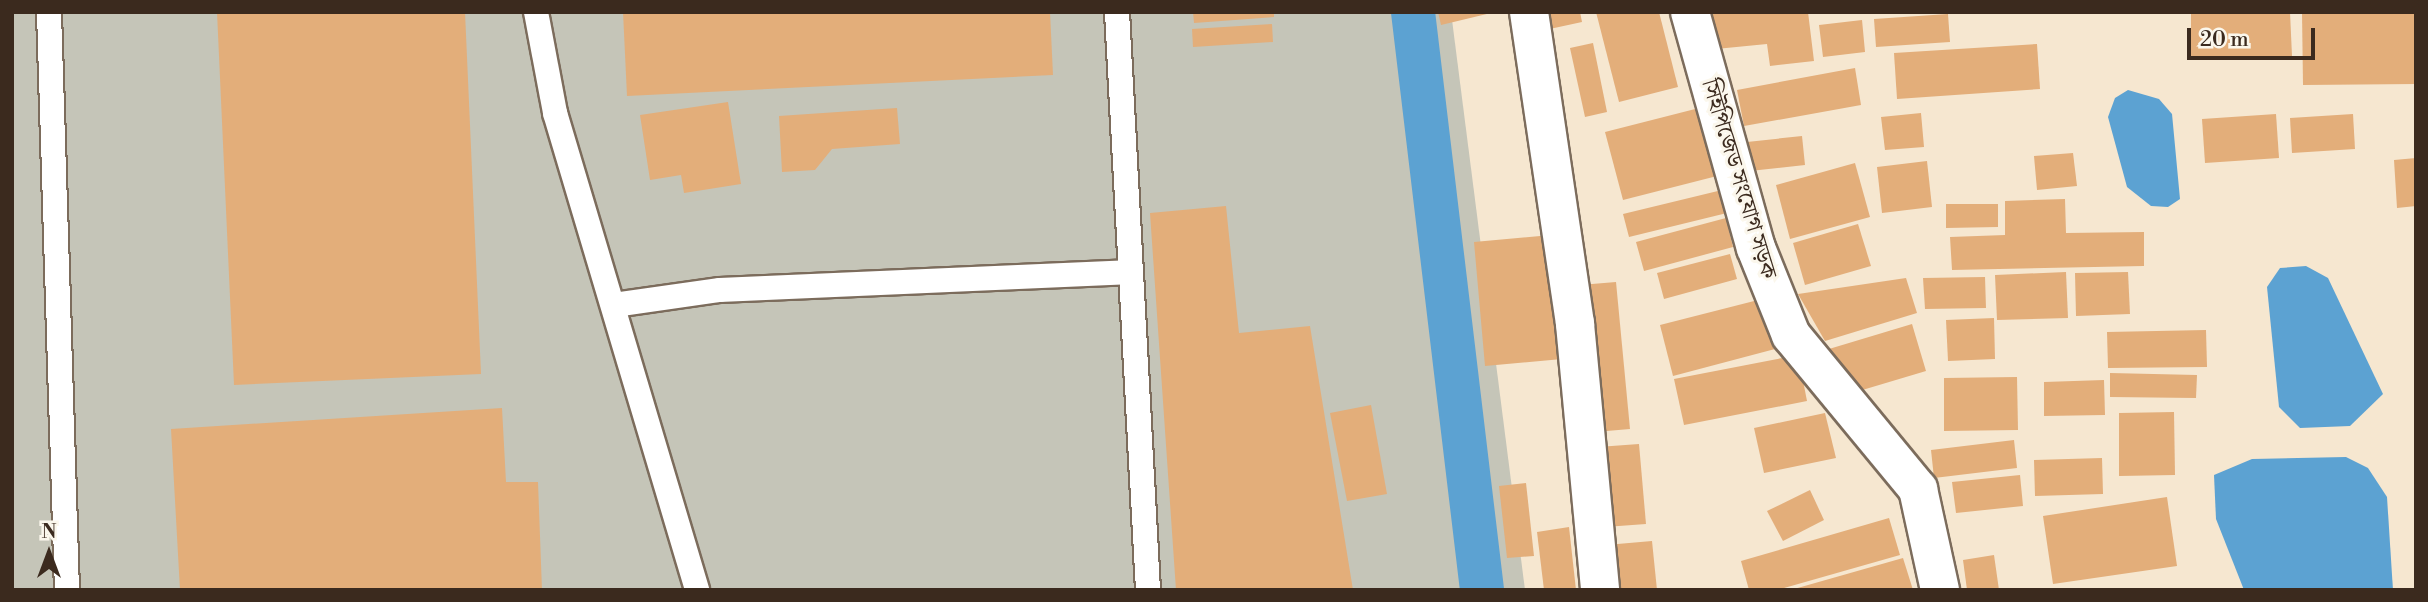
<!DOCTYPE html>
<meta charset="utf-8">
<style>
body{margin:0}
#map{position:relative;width:2428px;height:602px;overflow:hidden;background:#f6e7d0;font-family:"Libre Bodoni","Noto Serif Bengali",serif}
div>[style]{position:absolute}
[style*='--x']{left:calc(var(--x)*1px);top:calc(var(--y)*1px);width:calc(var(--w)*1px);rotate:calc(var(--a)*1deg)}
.industrial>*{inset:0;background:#c5c5b8}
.water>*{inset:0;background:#5ca2d2}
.canal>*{height:44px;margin:-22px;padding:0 22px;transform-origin:22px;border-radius:22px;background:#5ca2d2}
.building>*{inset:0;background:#e3ae7a}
.roads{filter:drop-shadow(2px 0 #7c6c5c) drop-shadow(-2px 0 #7c6c5c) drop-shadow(0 2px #7c6c5c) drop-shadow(0 -2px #7c6c5c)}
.lane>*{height:24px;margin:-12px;padding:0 12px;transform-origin:12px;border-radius:12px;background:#fff}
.street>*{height:38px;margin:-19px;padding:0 19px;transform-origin:19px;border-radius:19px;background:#fff}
span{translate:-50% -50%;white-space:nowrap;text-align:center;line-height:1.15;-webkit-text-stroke:6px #fbf7ec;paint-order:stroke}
.street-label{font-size:23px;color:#3b2a1e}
.frame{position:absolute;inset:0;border:14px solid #3b2a1e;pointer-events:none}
.north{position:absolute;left:14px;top:518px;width:70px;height:70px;-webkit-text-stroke:5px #fbf7ec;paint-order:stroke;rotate:0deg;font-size:19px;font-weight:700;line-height:28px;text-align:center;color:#3b2a1e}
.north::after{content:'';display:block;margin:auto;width:24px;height:32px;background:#3b2a1e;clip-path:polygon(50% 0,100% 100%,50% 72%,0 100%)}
.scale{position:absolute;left:2187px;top:28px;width:128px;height:32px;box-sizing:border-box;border:4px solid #3b2a1e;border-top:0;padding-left:9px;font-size:21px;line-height:24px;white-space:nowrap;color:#3b2a1e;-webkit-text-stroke:5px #fbf7ec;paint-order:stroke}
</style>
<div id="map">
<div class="industrial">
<i style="clip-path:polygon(12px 12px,1451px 12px,1525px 590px,12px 590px)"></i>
</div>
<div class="water">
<i style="clip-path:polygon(2128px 90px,2159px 99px,2172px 114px,2180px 199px,2168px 207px,2151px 206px,2127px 187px,2108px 117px,2115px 98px)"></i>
<i style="clip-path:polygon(2306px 266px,2328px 278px,2383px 394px,2350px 426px,2300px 428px,2279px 407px,2267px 287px,2280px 268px)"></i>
<i style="clip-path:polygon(2346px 457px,2368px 468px,2387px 497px,2393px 590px,2244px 590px,2216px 519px,2214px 475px,2252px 459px)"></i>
</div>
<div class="canal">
<i style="--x:1413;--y:12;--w:582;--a:83.19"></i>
</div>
<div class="building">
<i style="clip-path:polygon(217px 12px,465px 12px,481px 374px,234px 385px)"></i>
<i style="clip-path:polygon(623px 12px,1050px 12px,1053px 75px,627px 96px)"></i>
<i style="clip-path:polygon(1193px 12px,1274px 12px,1274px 17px,1194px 23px)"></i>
<i style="clip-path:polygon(1438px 12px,1491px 12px,1491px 13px,1441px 25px)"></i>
<i style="clip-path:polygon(1541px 12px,1580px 12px,1582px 22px,1545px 30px)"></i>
<i style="clip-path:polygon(1596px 12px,1659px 12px,1678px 87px,1619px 102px)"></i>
<i style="clip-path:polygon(1712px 12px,1808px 12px,1814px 61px,1770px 66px,1767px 44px,1716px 49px)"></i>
<i style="clip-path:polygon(2191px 12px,2290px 12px,2292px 56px,2191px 58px)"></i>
<i style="clip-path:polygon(2302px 12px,2416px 12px,2416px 84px,2303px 85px)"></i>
<i style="clip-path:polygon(1948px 14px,1950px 42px,1876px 47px,1874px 19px)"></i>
<i style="clip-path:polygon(1862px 20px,1865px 52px,1823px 57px,1819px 25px)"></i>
<i style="clip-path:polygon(1272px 24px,1273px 42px,1193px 47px,1192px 29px)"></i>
<i style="clip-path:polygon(1593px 43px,1607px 112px,1585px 117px,1570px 48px)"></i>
<i style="clip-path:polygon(2037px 44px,2040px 89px,1897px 99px,1894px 53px)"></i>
<i style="clip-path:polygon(1855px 68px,1861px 105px,1744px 126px,1737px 90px)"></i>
<i style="clip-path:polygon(728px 102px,741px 184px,684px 193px,681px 175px,650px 180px,640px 115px)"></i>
<i style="clip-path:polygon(1703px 107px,1721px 175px,1623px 200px,1605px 132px)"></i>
<i style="clip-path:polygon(897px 108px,900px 144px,832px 149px,815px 170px,782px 172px,779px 116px)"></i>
<i style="clip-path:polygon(1921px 113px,1924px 147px,1885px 150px,1881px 117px)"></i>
<i style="clip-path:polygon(2276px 114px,2279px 158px,2205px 163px,2202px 119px)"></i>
<i style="clip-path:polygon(2353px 114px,2355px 149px,2292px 153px,2290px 118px)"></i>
<i style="clip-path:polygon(1802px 136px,1805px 165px,1750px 171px,1747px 142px)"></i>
<i style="clip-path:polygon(2073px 153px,2077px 186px,2037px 190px,2034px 156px)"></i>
<i style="clip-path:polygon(2416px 158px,2416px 206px,2397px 208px,2394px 160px)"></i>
<i style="clip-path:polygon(1927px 161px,1932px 207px,1882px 213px,1877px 167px)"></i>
<i style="clip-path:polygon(1855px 163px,1870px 217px,1790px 239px,1776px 185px)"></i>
<i style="clip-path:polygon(1722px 190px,1727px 213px,1629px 237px,1623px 214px)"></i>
<i style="clip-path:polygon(2065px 199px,2066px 233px,2144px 232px,2144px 266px,1952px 270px,1950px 237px,2005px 235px,2005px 201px)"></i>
<i style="clip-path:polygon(1946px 204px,1998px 204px,1998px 227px,1946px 228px)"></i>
<i style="clip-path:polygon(1226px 206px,1239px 333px,1310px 326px,1353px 590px,1176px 590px,1150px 213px)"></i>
<i style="clip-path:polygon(1726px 218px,1733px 247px,1644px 271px,1636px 242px)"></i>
<i style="clip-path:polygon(1858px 224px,1871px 266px,1805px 285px,1793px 243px)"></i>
<i style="clip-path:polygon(1551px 235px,1562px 359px,1485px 366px,1474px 242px)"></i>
<i style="clip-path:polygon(1730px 254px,1737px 279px,1664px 299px,1657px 273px)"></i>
<i style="clip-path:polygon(2066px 272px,2068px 318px,1997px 320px,1995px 275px)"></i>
<i style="clip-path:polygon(2128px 272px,2130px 314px,2076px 316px,2075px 273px)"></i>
<i style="clip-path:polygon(1985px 277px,1986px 308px,1925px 309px,1923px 278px)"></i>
<i style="clip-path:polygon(1906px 278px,1917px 313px,1825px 341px,1798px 294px)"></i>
<i style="clip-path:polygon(1616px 282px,1630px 429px,1595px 432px,1580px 285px)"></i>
<i style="clip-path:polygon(1762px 299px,1775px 349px,1673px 376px,1660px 325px)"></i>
<i style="clip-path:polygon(1994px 318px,1995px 359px,1948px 361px,1946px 320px)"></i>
<i style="clip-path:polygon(1912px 324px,1926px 371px,1859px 391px,1829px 349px)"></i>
<i style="clip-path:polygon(2206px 330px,2207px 367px,2108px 368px,2107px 332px)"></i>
<i style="clip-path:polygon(1798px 355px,1807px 401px,1684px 425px,1674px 379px)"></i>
<i style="clip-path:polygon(2110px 373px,2197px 375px,2196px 398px,2110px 397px)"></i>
<i style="clip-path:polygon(2017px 377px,2018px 430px,1944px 431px,1944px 378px)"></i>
<i style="clip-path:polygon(2104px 380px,2105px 415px,2044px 416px,2044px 382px)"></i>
<i style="clip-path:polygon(1371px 405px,1387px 494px,1347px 501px,1330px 413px)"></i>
<i style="clip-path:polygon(502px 408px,506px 482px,538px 482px,542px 590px,180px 590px,171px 429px)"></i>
<i style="clip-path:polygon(2174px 412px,2175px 475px,2119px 476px,2119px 413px)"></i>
<i style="clip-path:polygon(1825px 413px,1836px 458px,1764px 473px,1754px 428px)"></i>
<i style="clip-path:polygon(2014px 440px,2017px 468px,1934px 478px,1931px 450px)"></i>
<i style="clip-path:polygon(1639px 444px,1646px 524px,1605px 527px,1598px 447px)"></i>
<i style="clip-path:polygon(2102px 458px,2103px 494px,2035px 496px,2034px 460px)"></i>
<i style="clip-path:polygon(2020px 475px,2023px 506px,1956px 513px,1952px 482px)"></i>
<i style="clip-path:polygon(1526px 483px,1534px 556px,1507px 558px,1499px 486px)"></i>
<i style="clip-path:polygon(1810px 490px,1824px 520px,1783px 541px,1767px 511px)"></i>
<i style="clip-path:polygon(2167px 497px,2177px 566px,2053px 584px,2043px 516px)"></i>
<i style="clip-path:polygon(1889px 518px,1900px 555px,1777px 590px,1749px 590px,1741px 561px)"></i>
<i style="clip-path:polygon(1569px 527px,1576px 590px,1544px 590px,1537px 532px)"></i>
<i style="clip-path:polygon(1652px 541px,1657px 590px,1610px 590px,1606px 545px)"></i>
<i style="clip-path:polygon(1994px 555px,1999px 590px,1967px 590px,1963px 560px)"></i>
<i style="clip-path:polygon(1903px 558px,1913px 590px,1795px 590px,1794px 589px)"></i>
</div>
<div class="roads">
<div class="lane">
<i style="--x:49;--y:12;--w:578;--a:88.22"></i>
<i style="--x:536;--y:12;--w:103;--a:79.3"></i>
<i style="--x:555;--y:113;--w:498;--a:73.4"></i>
<i style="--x:1117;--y:12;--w:579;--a:86.93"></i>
<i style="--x:614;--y:305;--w:107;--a:-8.1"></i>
<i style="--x:720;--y:290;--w:407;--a:-2.5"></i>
</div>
<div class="street">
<i style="--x:1529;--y:12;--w:315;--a:81.6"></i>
<i style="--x:1575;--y:324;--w:267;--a:84.6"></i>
<i style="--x:1690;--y:12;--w:245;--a:74.4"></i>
<i style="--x:1756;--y:248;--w:94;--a:68.1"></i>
<i style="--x:1791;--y:335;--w:200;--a:50.5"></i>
<i style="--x:1918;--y:489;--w:103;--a:77.7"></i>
</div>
</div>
<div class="street-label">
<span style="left:1739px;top:179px;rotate:73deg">সিইপিজেড সংযোগ সড়ক</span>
</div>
<div class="frame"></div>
<div class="north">N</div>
<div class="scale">20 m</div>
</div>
